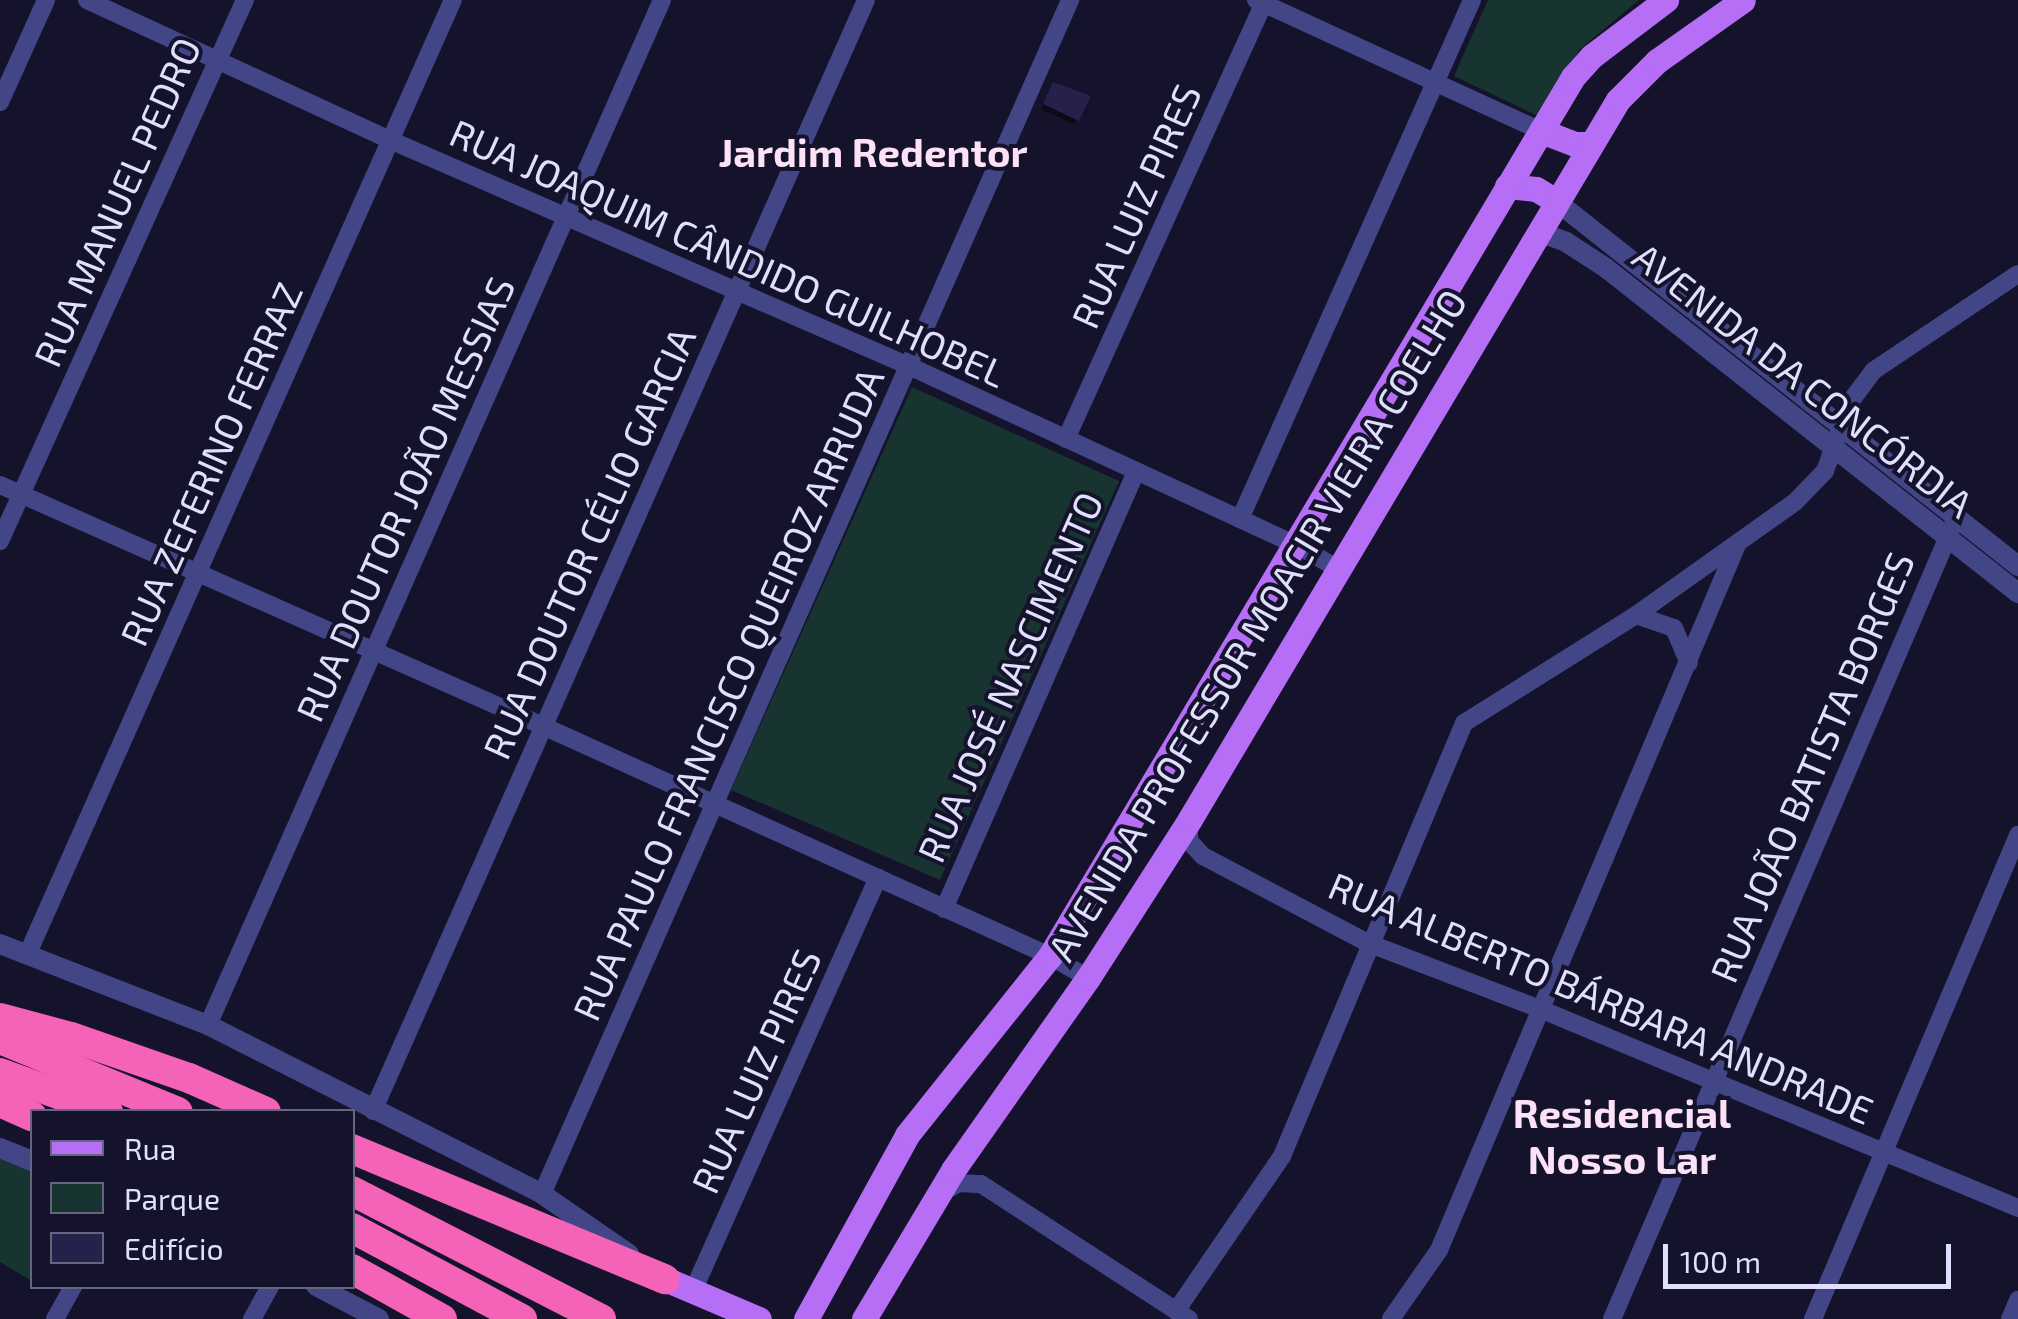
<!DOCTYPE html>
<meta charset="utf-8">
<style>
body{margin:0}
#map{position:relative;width:2018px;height:1319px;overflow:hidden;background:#15132b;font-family:"Exo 2",sans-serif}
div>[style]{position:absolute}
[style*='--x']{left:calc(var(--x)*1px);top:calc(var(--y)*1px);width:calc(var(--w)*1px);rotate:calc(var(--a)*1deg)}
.green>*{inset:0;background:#173430}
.shadow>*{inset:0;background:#0007}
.building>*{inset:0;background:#25214b}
.minor>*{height:18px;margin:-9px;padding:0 9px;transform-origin:9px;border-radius:9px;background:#424686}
.tertiary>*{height:20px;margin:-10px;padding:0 10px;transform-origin:10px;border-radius:10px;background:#424686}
.primary>*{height:25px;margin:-12.5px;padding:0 12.5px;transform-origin:12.5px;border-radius:12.5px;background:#b56ef5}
.motorway>*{height:30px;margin:-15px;padding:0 15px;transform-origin:15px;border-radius:15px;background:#f463b7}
span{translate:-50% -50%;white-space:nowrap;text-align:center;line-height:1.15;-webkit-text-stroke:8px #15132b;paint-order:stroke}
.street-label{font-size:38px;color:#e0dffd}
.neighbourhood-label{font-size:40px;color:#fde1f6;font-weight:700}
.legend{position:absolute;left:30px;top:1109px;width:325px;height:180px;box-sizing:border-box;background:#15132b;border:2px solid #66657f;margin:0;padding:12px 18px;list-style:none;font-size:30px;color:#e0dffd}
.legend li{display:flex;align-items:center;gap:20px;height:50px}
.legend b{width:50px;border:2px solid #66657f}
.scale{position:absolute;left:1663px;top:1244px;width:288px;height:45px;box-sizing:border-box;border:5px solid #e0dffd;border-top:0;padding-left:12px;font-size:30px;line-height:35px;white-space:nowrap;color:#e0dffd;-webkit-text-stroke:8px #15132b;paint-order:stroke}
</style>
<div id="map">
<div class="green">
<i style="clip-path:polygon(1488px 0,1639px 0,1580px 49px,1536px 115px,1454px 76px)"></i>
<i style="clip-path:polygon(912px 387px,1119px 481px,940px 880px,731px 790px)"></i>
<i style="clip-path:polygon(0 1158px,32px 1170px,32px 1281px,0 1262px)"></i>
</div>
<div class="shadow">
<i style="clip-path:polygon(1053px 85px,1077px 119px,1073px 124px,1041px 109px)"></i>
</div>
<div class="building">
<i style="clip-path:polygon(1053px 82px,1091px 96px,1079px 121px,1043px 104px)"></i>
</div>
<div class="minor">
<i style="--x:87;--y:0;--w:334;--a:24.8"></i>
<i style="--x:390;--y:140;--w:566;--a:23.53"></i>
<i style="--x:909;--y:366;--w:427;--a:24.8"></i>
<i style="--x:1297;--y:545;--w:50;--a:30.2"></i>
<i style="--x:1256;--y:0;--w:314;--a:24.7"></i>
<i style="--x:0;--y:102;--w:112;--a:-65.7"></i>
<i style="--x:1066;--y:439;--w:482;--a:-65.6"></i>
<i style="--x:0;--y:485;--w:594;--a:23.93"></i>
<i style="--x:543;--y:726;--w:557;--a:24.4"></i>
<i style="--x:1050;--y:956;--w:44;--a:30.1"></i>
<i style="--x:1240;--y:519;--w:568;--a:-65.91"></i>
<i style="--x:0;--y:541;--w:594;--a:-65.64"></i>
<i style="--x:1636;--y:615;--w:40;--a:18.9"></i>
<i style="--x:1674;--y:628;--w:38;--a:67"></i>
<i style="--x:1189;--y:822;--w:19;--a:90"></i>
<i style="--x:1189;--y:841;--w:21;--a:47"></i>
<i style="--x:1203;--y:856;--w:187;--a:27.8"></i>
<i style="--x:1368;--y:943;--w:184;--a:21"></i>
<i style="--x:1540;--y:1009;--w:518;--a:22.6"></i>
<i style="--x:944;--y:909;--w:478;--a:-66.3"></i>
<i style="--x:28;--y:953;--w:1043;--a:-65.97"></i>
<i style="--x:208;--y:1025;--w:1121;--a:-66.11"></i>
<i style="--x:373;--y:1111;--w:1215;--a:-66.07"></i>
<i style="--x:542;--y:1194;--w:1306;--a:-66.14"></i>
<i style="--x:939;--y:1194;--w:23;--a:-29"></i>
<i style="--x:959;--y:1183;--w:22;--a:3"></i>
<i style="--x:981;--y:1184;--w:248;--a:33"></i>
<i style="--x:693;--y:1291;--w:453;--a:-65.9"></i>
<i style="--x:1176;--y:1311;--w:188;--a:-55.6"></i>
<i style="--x:1282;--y:1156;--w:470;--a:-67.2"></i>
<i style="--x:1464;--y:723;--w:203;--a:-32.1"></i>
<i style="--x:1636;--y:615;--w:195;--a:-35.4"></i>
<i style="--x:1795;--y:502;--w:43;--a:-45.9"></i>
<i style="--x:1825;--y:471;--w:73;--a:-70.1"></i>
<i style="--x:1850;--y:402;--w:39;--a:-53"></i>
<i style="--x:1873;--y:371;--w:174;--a:-33.8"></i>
<i style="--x:55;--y:1319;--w:38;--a:-61"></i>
<i style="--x:252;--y:1319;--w:38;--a:-61"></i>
<i style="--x:1391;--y:1319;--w:84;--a:-55.2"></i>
<i style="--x:1439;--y:1250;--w:765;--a:-67.09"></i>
<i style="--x:1612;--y:1319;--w:864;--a:-66.76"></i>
<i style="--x:1813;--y:1319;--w:526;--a:-67.04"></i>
<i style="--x:2010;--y:1319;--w:21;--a:-67"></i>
</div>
<div class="tertiary">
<i style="--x:1556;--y:201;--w:589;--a:38.31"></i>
<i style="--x:1539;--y:232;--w:29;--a:20"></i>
<i style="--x:1566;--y:242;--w:48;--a:33"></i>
<i style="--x:1606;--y:268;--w:525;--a:38.27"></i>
<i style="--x:0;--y:944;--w:223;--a:21.3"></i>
<i style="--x:208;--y:1025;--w:374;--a:26.8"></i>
<i style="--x:542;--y:1194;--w:106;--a:34.6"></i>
<i style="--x:0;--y:1148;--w:35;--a:22"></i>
<i style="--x:316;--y:1286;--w:71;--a:27.6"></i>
</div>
<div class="primary">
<i style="--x:1541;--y:131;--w:36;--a:21"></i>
<i style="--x:1575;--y:144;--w:14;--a:0"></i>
<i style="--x:1507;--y:186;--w:29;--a:6"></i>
<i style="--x:1536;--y:189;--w:23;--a:31"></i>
<i style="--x:665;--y:1279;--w:102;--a:23.1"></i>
<i style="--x:806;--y:1319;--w:210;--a:-61.2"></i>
<i style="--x:907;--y:1135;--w:229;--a:-51.4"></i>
<i style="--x:1050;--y:956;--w:1023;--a:-59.25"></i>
<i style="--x:1573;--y:77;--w:28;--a:-48"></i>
<i style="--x:1592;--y:56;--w:93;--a:-37.1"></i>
<i style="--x:864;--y:1319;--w:174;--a:-59.1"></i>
<i style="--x:953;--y:1170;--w:235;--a:-54.9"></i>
<i style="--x:1088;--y:978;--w:189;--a:-57.3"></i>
<i style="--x:1190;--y:819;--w:837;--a:-59.24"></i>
<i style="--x:1618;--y:100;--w:55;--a:-45"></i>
<i style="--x:1657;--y:61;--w:105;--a:-35.3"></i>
</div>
<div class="motorway">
<i style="--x:0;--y:1018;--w:73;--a:15"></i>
<i style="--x:71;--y:1037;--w:125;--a:19.2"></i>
<i style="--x:189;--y:1078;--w:84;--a:23.8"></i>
<i style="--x:0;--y:1039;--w:192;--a:22.3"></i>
<i style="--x:0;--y:1073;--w:115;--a:19.9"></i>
<i style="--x:0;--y:1102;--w:35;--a:24"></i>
<i style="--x:352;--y:1149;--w:339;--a:22.6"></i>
<i style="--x:352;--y:1191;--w:280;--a:27.2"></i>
<i style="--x:352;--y:1228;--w:193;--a:28.2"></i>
<i style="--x:352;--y:1269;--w:103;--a:29.1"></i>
</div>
<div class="street-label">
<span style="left:117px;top:202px;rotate:-66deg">RUA MANUEL PEDRO</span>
<span style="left:1136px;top:206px;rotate:-66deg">RUA LUIZ PIRES</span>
<span style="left:728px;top:253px;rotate:24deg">RUA JOAQUIM CÂNDIDO GUILHOBEL</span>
<span style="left:1803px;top:380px;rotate:38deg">AVENIDA DA CONCÓRDIA</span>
<span style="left:211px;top:464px;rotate:-66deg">RUA ZEFERINO FERRAZ</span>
<span style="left:405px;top:499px;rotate:-66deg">RUA DOUTOR JOÃO MESSIAS</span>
<span style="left:589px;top:543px;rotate:-66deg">RUA DOUTOR CÉLIO GARCIA</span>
<span style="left:1257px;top:625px;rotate:-59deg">AVENIDA PROFESSOR MOACIR VIEIRA COELHO</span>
<span style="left:1010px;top:677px;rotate:-66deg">RUA JOSÉ NASCIMENTO</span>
<span style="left:728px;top:694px;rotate:-66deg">RUA PAULO FRANCISCO QUEIROZ ARRUDA</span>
<span style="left:1812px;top:767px;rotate:-67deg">RUA JOÃO BATISTA BORGES</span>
<span style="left:1601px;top:998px;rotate:23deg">RUA ALBERTO BÁRBARA ANDRADE</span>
<span style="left:756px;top:1071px;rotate:-66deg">RUA LUIZ PIRES</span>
</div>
<div class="neighbourhood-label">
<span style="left:873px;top:151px">Jardim Redentor</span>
<span style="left:1622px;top:1135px">Residencial<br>Nosso Lar</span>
</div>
<ul class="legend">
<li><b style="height:12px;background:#b56ef5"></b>Rua</li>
<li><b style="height:28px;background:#173430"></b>Parque</li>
<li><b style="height:28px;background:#25214b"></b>Edifício</li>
</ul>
<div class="scale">100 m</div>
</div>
